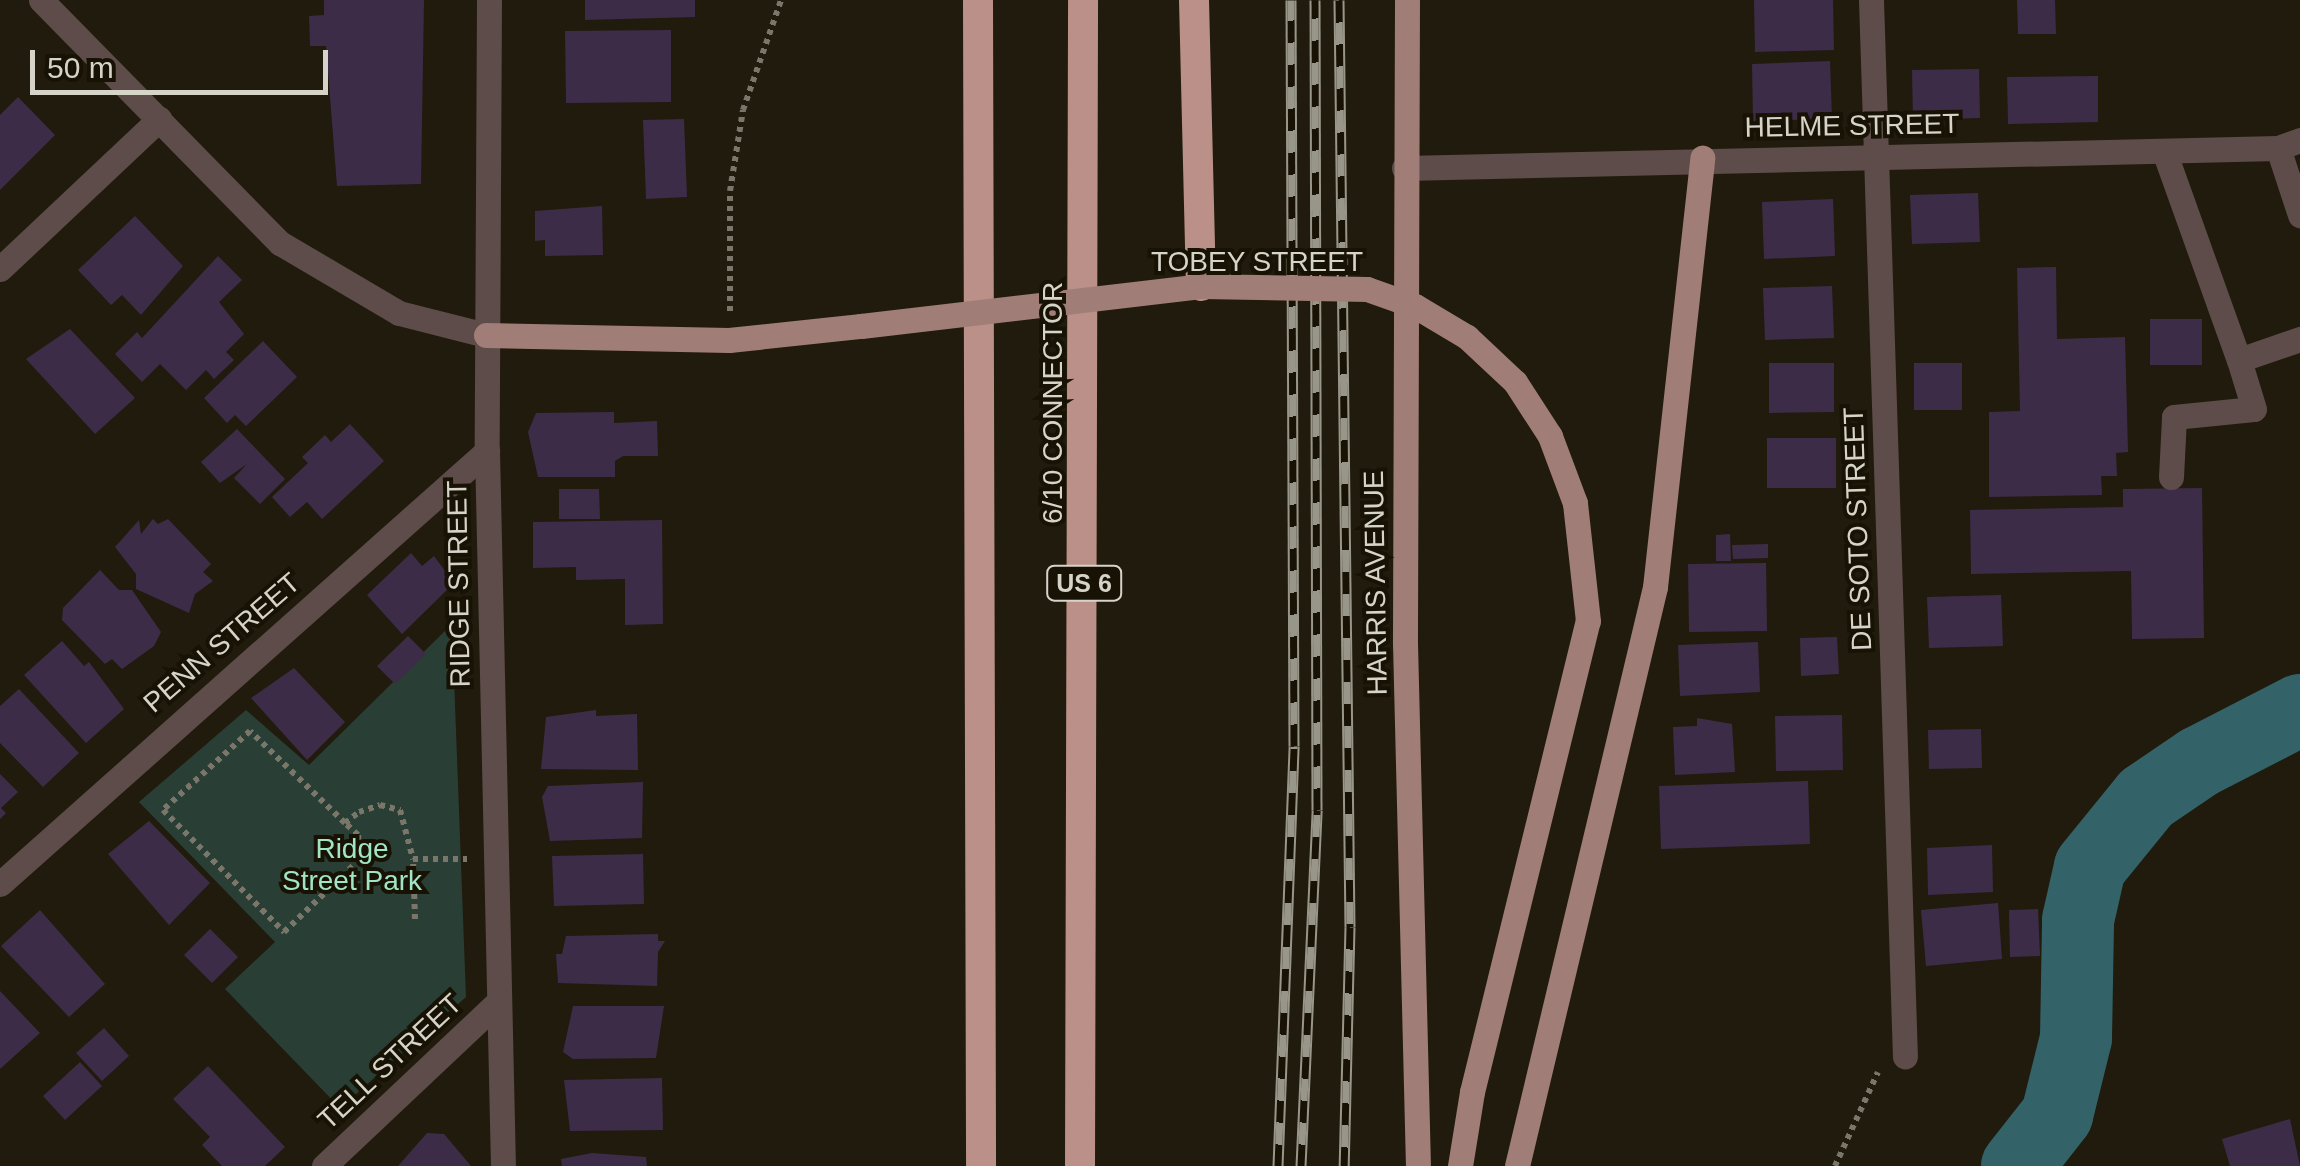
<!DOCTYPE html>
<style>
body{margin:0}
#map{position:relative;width:2300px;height:1166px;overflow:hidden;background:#201b0c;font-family:Helvetica,sans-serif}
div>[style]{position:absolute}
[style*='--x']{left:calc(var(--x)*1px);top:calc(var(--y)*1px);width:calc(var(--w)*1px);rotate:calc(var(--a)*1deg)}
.green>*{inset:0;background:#293e34}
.river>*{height:72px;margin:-36px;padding:0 36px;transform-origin:36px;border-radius:36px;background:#336368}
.building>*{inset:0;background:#3d2c47}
.path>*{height:6px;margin-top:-3px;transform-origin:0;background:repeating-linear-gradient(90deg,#7a766a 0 5px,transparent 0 10px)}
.minor>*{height:25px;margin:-12.5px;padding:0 12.5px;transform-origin:12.5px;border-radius:12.5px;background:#5d4c49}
.major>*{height:25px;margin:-12.5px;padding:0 12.5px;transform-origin:12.5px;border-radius:12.5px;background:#a07d76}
.highway>*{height:30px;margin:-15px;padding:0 15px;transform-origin:15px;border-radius:15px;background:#ba9088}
.rail>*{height:11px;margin-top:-5.5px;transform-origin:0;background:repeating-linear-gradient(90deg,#171204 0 22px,#989589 0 44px);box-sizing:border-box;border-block:2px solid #989589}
.major-bridge>*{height:25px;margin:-12.5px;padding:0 12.5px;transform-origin:12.5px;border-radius:12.5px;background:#a07d76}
span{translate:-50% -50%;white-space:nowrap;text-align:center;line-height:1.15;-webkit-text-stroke:8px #171204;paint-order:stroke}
.shield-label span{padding:2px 8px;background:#171204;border:2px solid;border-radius:8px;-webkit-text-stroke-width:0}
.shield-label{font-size:25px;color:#d6d3c9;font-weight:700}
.street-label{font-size:28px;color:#d6d3c9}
.park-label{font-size:28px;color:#a0e5c5}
.scale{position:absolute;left:30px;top:50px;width:298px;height:45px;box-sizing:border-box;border:5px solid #d6d3c9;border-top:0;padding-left:12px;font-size:30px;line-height:35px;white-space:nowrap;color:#d6d3c9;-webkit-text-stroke:8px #171204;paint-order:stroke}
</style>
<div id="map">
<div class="green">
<i style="clip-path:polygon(452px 624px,466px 997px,340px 1108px,225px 989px,275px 942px,139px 802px,246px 710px,309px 765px)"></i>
</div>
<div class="river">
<i style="--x:2017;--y:1166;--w:65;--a:-51.9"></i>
<i style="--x:2057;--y:1115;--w:79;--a:-76.1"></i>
<i style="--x:2076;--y:1038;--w:118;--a:-89"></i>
<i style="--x:2078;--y:920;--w:54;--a:-77.2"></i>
<i style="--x:2090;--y:867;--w:89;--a:-50.9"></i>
<i style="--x:2146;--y:798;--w:64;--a:-34.2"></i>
<i style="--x:2199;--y:762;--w:114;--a:-27.2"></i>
</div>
<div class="building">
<i style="clip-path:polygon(324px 0,424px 0,421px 184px,337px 186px,326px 46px,310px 46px,309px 16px,324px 15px)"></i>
<i style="clip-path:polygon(585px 0,695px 0,695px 17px,585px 20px)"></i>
<i style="clip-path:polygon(1754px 0,1833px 0,1834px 50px,1755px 52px)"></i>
<i style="clip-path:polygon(2017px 0,2055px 0,2056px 34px,2018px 34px)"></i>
<i style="clip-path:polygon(671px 30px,671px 102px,566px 103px,565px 31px)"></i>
<i style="clip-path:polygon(1830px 61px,1832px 119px,1753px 121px,1752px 64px)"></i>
<i style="clip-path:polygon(1979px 69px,1980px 118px,1913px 120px,1912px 70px)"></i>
<i style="clip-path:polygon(2098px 76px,2098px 122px,2008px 124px,2007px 77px)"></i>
<i style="clip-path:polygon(18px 97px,55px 135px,0 190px,0 115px)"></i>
<i style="clip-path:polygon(684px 119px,687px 197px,646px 199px,643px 120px)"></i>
<i style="clip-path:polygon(1978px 193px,1980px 242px,1912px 244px,1910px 195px)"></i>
<i style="clip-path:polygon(1833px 199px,1835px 256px,1764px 259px,1762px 202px)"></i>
<i style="clip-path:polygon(602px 206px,603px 255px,545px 256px,545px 240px,535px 241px,535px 211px)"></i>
<i style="clip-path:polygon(135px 216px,183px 266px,141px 315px,122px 295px,111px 305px,78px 270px)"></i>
<i style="clip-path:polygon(218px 256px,242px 280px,219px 302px,244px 334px,226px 352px,234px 360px,214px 379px,206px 370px,186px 390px,160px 364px,142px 382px,115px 354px,137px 332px,142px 338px)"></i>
<i style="clip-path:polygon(2056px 267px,2057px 339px,2125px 337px,2128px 452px,2116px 453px,2117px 476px,2101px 476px,2102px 495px,1989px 497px,1989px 412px,2020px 411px,2017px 268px)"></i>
<i style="clip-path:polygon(1832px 286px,1834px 338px,1765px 340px,1763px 288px)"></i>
<i style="clip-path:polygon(2150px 319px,2202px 319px,2202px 365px,2150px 365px)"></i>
<i style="clip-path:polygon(70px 329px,135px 398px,95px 434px,26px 359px)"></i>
<i style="clip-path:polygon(263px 341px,297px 377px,246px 426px,235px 415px,227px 423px,204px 398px)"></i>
<i style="clip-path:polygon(1769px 363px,1834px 363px,1834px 412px,1769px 413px)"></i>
<i style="clip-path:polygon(1914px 363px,1962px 363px,1962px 410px,1914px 410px)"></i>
<i style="clip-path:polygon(614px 412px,614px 423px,657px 421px,658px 456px,623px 456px,615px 461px,615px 477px,538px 477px,528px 432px,536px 413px)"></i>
<i style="clip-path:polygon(350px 424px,384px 461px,322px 519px,307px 502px,290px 517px,272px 497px,308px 463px,302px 457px,325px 435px,331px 442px)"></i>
<i style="clip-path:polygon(237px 429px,285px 479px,260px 504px,234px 478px,247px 464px,220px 483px,201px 462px)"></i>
<i style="clip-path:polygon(1767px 438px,1836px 438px,1836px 488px,1767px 488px)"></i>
<i style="clip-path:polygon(2202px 488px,2204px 638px,2132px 639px,2131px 571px,1971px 574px,1970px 510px,2123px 507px,2123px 489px)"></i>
<i style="clip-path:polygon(559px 489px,599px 489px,600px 519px,559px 519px)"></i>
<i style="clip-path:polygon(153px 519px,158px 524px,168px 519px,211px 564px,203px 572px,213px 581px,195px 594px,189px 613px,136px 589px,136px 574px,115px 547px,139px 520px,141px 534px)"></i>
<i style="clip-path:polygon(662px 520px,663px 624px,625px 625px,625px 579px,576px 580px,576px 567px,533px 568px,533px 522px)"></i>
<i style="clip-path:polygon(1730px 534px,1731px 561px,1716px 561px,1716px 535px)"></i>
<i style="clip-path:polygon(1768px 544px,1768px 558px,1733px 559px,1732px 545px)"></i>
<i style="clip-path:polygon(411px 553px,422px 566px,434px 556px,454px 583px,402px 634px,367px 595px)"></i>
<i style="clip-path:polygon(1766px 563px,1767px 631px,1689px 632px,1688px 564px)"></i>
<i style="clip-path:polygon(100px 570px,119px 590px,132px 590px,161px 632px,154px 646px,122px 669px,112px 659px,105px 664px,62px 620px,63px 608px)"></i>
<i style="clip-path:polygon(2001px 595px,2003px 646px,1929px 648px,1927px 597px)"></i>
<i style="clip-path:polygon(408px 636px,426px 654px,395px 684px,377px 666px)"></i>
<i style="clip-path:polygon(1837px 637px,1839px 674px,1801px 676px,1800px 638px)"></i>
<i style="clip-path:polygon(62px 641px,84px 666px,89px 662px,124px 709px,86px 743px,24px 675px)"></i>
<i style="clip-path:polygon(1758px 642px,1760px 692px,1680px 696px,1678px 645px)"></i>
<i style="clip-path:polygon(294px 668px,345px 722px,307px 760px,251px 698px)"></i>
<i style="clip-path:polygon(19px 689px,79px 753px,43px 787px,0 743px,0 706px)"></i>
<i style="clip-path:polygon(596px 710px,596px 716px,637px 714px,638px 770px,541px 769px,546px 717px)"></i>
<i style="clip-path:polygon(1842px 715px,1843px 770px,1776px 771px,1775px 716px)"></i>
<i style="clip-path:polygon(1697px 718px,1732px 724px,1735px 772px,1675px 775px,1673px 727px,1697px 726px)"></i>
<i style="clip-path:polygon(1981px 729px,1982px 768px,1929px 769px,1928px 730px)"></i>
<i style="clip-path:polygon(0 774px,18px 792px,1px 808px,6px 813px,0 819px)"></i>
<i style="clip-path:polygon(1808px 781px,1810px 844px,1661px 849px,1659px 786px)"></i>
<i style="clip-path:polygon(643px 782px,642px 838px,550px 841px,542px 797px,548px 786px)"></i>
<i style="clip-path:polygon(149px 821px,210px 883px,169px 925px,108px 854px)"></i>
<i style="clip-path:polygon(1992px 845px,1993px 892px,1928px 895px,1927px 848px)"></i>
<i style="clip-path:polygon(643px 854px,644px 904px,554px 906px,552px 856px)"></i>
<i style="clip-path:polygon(1998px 903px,2002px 959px,1926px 966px,1921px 910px)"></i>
<i style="clip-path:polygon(2038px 909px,2040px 956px,2010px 957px,2009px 910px)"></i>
<i style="clip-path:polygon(40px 910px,105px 984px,69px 1017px,1px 946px)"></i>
<i style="clip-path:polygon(210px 929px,238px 957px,212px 983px,184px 955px)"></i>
<i style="clip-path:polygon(658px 934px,658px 941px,665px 941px,658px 952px,657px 986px,558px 983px,556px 954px,562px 954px,566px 936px)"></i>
<i style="clip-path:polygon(0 991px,40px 1033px,0 1069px)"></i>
<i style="clip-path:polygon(573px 1006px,664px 1006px,656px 1058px,573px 1059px,563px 1052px)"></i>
<i style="clip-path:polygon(104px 1028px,129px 1056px,102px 1081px,76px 1053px)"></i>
<i style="clip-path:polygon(80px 1062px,102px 1086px,65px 1120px,43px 1096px)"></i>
<i style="clip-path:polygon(208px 1066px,285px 1147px,265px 1166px,222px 1166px,202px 1145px,210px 1137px,173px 1099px)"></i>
<i style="clip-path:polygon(662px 1078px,663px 1130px,570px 1131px,564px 1080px)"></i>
<i style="clip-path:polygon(2290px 1119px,2300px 1166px,2230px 1166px,2222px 1139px)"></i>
<i style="clip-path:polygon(427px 1133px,444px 1134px,471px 1166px,398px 1166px)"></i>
<i style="clip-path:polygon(592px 1153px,646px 1157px,647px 1166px,562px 1166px,561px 1159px)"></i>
</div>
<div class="path">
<i style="--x:730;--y:311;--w:120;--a:-90"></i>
<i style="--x:730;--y:191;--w:82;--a:-80.9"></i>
<i style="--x:743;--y:110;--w:116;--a:-70.9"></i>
<i style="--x:345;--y:823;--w:132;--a:-135.9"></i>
<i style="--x:250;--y:731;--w:118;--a:137.8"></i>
<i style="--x:163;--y:810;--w:172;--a:45.2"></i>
<i style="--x:284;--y:932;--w:104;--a:-43.8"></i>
<i style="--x:359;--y:860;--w:25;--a:-92"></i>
<i style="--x:358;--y:835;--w:18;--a:-137"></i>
<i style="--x:345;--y:823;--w:18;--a:-38"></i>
<i style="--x:359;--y:812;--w:22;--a:-18"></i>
<i style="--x:380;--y:805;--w:21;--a:14"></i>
<i style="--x:400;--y:810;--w:51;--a:75.1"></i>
<i style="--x:415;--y:919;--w:60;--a:-91.9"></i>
<i style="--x:413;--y:859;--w:54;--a:0"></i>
<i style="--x:1835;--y:1166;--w:103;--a:-65.4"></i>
</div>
<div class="minor">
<i style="--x:41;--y:0;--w:341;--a:45.5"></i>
<i style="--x:280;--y:243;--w:138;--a:30.5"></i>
<i style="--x:399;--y:313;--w:90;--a:14.2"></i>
<i style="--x:489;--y:0;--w:451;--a:90.3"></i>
<i style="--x:487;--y:451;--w:715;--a:88.72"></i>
<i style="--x:1871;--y:0;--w:1057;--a:88.16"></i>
<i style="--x:2278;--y:148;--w:71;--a:71.8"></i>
<i style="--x:2164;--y:151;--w:222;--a:70.3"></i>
<i style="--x:2239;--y:360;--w:65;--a:-19"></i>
<i style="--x:1404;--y:168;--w:874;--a:-1.31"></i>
<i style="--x:2278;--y:148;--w:23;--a:-20"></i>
<i style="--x:0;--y:269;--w:219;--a:-43.3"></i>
<i style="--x:2171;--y:477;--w:60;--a:-87.1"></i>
<i style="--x:2174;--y:417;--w:80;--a:-5.7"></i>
<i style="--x:2254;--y:409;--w:51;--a:-107"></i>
<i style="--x:0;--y:884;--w:652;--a:-41.64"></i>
<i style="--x:324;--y:1166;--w:239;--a:-43.3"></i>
</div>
<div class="major">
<i style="--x:1407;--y:0;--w:643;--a:90.18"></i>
<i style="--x:1405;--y:643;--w:523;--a:88.58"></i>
<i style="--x:486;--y:335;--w:243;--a:1.2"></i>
<i style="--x:729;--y:340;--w:133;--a:-6.1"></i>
<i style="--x:1460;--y:1166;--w:75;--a:-80.8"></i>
<i style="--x:1472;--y:1092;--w:485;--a:-76.2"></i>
<i style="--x:1588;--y:621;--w:119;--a:-96.3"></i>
<i style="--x:1575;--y:503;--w:72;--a:-110.5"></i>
<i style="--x:1550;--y:436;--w:64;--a:-122.9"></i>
<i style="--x:1515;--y:382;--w:66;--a:-136.8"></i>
<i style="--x:1517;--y:1166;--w:595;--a:-76.59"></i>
<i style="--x:1655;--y:587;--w:432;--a:-83.7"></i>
</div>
<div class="highway">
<i style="--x:978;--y:0;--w:1166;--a:89.85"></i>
<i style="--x:1194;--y:0;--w:286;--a:88.6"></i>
<i style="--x:1080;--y:1166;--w:1166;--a:-89.85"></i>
</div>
<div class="rail">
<i style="--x:1339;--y:0;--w:927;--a:89.32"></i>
<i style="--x:1350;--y:927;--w:239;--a:91.4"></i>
<i style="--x:1278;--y:1166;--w:420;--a:-87.8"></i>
<i style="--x:1294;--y:746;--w:746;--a:-90.23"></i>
<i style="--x:1301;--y:1166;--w:356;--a:-87.4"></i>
<i style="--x:1317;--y:810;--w:810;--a:-90.14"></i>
</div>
<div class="major-bridge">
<i style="--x:861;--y:326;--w:342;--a:-6.7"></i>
<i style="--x:1201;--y:286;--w:166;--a:1"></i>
<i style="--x:1367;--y:289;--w:51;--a:19.5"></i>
<i style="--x:1415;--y:306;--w:61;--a:30.8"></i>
</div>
<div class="shield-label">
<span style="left:1084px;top:583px">US 6</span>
</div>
<div class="street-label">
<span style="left:1852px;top:126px;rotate:-1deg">HELME STREET</span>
<span style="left:1257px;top:262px">TOBEY STREET</span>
<span style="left:1053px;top:403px;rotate:-90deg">6/10 CONNECTOR</span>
<span style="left:1858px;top:529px;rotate:-92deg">DE SOTO STREET</span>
<span style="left:1376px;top:583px;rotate:-91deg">HARRIS AVENUE</span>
<span style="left:459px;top:584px;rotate:-91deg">RIDGE STREET</span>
<span style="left:222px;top:643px;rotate:-41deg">PENN STREET</span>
<span style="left:390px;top:1062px;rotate:-43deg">TELL STREET</span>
</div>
<div class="park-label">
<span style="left:352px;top:865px">Ridge<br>Street Park</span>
</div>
<div class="scale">50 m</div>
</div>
